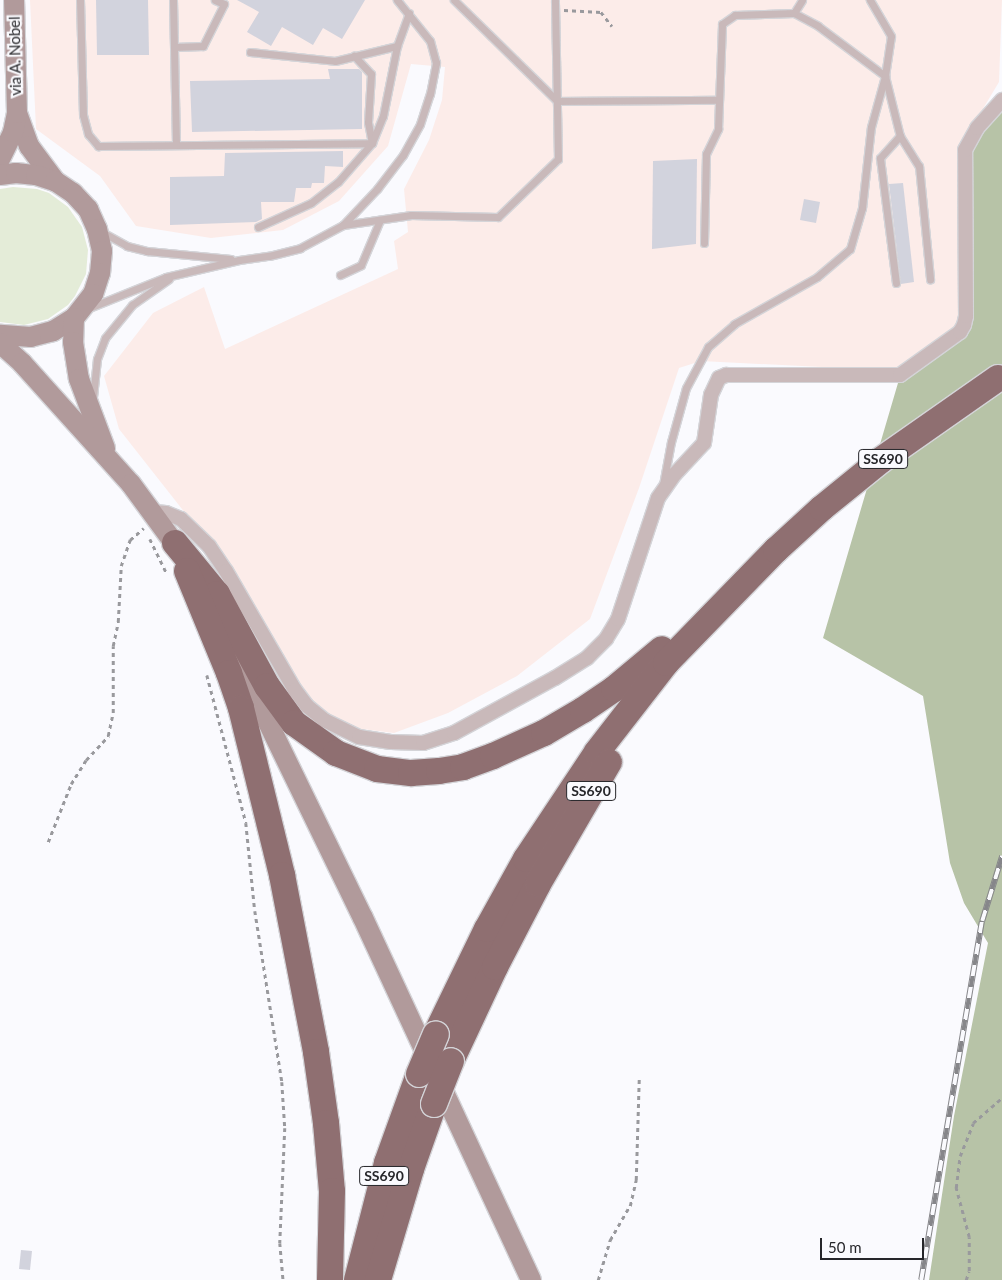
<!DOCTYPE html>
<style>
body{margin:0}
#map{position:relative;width:1002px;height:1280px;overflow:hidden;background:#fafafe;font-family:Lato,sans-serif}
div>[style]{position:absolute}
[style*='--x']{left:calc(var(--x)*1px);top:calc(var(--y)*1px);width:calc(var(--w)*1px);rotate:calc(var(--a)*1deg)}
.industrial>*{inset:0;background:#fcece9}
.green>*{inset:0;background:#e4ecd8}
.forest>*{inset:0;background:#b7c3a7}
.building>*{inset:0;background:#d2d3dd}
.path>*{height:2.5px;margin-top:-1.25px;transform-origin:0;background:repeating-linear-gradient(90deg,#99999d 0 4px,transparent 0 8px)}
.roads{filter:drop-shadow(1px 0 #d4d4d8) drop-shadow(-1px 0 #d4d4d8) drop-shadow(0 1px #d4d4d8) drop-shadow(0 -1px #d4d4d8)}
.lane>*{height:7px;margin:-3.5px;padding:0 3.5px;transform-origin:3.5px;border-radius:3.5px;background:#c9b9ba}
.street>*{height:14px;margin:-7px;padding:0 7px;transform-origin:7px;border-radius:7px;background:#c9b9ba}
.secondary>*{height:20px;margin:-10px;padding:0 10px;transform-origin:10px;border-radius:10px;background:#b19a9b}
.highway>*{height:26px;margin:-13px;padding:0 13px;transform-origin:13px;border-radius:13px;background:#8f6f71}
.rail>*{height:5.5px;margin-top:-2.75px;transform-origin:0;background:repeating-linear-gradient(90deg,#fafafe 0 11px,#86868a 0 22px);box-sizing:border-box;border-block:1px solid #86868a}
.bridges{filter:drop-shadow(1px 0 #d4d4d8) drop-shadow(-1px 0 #d4d4d8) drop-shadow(0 1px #d4d4d8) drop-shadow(0 -1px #d4d4d8)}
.highway-bridge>*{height:26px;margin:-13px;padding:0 13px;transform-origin:13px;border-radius:13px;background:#8f6f71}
span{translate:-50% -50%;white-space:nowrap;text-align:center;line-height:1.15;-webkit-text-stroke:4.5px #fafafe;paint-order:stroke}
.shield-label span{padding:1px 4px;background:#fafafe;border:1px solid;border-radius:4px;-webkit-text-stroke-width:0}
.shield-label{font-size:14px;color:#26262a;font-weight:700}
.street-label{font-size:15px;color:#26262a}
.scale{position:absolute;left:820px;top:1238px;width:104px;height:22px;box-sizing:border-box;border:2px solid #26262a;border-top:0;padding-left:6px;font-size:15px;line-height:18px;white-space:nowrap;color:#26262a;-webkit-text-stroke:4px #fafafe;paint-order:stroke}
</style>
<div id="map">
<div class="industrial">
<i style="clip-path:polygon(30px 0,1002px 0,999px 82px,960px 147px,962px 323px,901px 371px,701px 361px,679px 368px,639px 488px,590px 619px,517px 676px,448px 713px,394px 733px,338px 726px,297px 691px,204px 537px,119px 429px,104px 376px,153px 313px,204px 287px,225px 349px,398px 269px,394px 241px,408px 232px,404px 189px,429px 140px,442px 100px,445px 67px,411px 64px,388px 146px,339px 201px,283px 230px,211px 238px,136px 226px,100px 176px,36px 129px)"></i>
</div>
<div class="green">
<i style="clip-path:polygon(13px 187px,37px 189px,49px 193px,68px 207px,82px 227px,88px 250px,86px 274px,75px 296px,68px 305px,48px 319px,24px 325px,0 322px,0 189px)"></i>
</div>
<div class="forest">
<i style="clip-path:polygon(1002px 110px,1002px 1280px,929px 1280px,954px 1116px,988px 943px,964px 903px,950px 863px,923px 696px,823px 638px,898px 383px,961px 338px,968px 149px)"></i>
</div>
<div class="building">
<i style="clip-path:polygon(96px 0,148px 0,149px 55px,97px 55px)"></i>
<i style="clip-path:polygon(237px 0,365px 0,342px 39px,323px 28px,313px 45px,282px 27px,271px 46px,247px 32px,259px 12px)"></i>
<i style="clip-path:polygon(328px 69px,359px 69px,362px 72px,362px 129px,192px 132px,190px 81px,330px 79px)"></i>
<i style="clip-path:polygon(343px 151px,343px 167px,325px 166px,324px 183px,312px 183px,311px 188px,296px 188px,294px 202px,261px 202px,262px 219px,256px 222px,170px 225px,170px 177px,224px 176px,225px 153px)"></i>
<i style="clip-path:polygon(697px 159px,696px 244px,652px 249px,653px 161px)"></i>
<i style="clip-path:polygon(903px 183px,914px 282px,901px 284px,889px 184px)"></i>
<i style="clip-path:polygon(804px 199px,820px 202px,816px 223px,800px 220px)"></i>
<i style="clip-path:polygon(21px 1250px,32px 1251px,30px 1270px,19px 1269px)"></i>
</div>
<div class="path">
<i style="--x:564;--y:10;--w:37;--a:3"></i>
<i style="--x:601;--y:12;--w:18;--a:52"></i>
<i style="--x:150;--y:539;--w:39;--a:64"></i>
<i style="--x:207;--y:675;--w:153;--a:75.2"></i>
<i style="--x:246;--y:823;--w:88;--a:84.2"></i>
<i style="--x:255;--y:911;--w:173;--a:81"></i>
<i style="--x:282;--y:1082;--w:46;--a:86.3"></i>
<i style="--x:285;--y:1128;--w:115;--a:92.5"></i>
<i style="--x:280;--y:1243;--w:37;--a:85"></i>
<i style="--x:48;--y:842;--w:62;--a:-68.4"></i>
<i style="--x:71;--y:784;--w:28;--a:-58"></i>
<i style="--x:86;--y:760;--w:33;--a:-47"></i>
<i style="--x:108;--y:736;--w:24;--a:-78"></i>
<i style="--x:113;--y:713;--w:67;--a:-90"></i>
<i style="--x:113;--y:646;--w:25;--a:-78"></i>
<i style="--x:118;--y:622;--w:56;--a:-86.9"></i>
<i style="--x:121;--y:566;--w:28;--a:-71"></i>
<i style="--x:130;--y:540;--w:18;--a:-41"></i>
<i style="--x:598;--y:1280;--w:42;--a:-73.3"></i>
<i style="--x:610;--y:1240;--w:39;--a:-60"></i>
<i style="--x:630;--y:1206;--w:27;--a:-77"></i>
<i style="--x:636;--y:1180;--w:103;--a:-88.3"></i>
<i style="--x:966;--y:1280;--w:9;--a:-72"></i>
<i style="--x:969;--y:1271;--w:34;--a:-90"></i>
<i style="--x:969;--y:1237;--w:51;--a:-104.9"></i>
<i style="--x:956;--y:1188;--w:32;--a:-83"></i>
<i style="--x:960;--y:1156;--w:35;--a:-68"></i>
<i style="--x:973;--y:1123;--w:38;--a:-41"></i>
</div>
<div class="roads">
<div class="lane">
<i style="--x:80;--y:0;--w:115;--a:88.5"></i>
<i style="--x:83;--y:115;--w:20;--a:75"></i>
<i style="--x:88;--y:134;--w:16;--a:50"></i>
<i style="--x:98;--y:146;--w:274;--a:-0.6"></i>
<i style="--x:372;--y:143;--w:21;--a:-101"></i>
<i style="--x:368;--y:122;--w:48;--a:-86.4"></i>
<i style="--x:371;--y:74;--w:25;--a:-133"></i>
<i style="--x:173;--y:0;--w:145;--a:88.8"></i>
<i style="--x:454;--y:0;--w:144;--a:44.4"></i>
<i style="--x:557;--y:101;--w:162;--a:-0.4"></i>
<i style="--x:794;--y:13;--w:27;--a:28"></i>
<i style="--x:818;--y:26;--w:84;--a:36.7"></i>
<i style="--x:885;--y:76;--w:62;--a:76"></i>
<i style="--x:900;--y:136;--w:36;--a:58"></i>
<i style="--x:919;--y:166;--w:114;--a:84.4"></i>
<i style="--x:174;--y:47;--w:29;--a:-2"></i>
<i style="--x:203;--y:46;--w:47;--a:-63.4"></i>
<i style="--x:224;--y:4;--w:10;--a:-156"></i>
<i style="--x:250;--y:52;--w:85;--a:6"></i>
<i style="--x:335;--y:61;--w:64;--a:-13.6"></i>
<i style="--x:343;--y:225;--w:50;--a:-46.6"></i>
<i style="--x:377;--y:189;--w:43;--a:-52.6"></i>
<i style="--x:403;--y:155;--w:35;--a:-61"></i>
<i style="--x:420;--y:124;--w:32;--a:-72"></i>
<i style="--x:430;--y:94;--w:32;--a:-79"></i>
<i style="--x:436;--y:63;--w:23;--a:-105"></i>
<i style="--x:430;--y:41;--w:53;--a:-128.8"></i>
<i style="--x:258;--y:227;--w:58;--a:-24.4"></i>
<i style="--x:311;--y:203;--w:34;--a:-38"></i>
<i style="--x:338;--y:182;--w:52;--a:-48.9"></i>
<i style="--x:372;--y:143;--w:29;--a:-68"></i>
<i style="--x:383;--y:116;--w:71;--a:-78.7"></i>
<i style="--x:397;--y:46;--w:35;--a:-70"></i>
<i style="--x:102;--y:232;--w:29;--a:29"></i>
<i style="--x:127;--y:246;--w:21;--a:14"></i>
<i style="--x:147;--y:251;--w:84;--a:5.4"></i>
<i style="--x:704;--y:243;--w:89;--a:-88.7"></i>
<i style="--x:706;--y:154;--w:28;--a:-64"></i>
<i style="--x:718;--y:129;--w:105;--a:-87.8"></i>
<i style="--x:722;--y:24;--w:16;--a:-35"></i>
<i style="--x:735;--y:15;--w:59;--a:-1.9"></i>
<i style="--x:794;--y:13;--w:15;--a:-58"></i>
<i style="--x:340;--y:275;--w:23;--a:-25"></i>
<i style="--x:361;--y:265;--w:49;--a:-67.1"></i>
<i style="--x:896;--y:283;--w:126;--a:-97.3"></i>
<i style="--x:880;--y:158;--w:30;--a:-48"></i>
<i style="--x:89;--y:308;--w:83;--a:-21.9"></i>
<i style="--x:166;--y:277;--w:75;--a:-13.1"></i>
<i style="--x:239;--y:260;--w:30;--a:-8"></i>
<i style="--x:269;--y:256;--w:32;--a:-14"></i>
<i style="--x:300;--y:248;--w:49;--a:-28.1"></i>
<i style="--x:343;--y:225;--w:69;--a:-8.4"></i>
<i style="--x:411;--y:215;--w:87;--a:1.3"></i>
<i style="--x:498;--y:217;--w:83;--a:-44"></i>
<i style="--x:558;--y:159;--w:159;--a:-91.1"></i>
<i style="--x:93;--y:397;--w:38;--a:-84"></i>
<i style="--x:97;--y:359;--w:22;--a:-69"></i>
<i style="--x:105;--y:338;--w:43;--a:-50.7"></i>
<i style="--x:132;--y:305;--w:45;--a:-35.1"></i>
<i style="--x:663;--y:485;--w:44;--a:-79.5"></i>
<i style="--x:671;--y:442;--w:56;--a:-74.5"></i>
<i style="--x:686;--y:388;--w:47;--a:-61.8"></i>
<i style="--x:708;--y:347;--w:35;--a:-41"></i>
<i style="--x:734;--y:324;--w:95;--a:-29.5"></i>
<i style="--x:817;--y:277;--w:43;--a:-40.3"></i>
<i style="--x:850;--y:249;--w:43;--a:-73.7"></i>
<i style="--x:862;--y:208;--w:81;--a:-83.7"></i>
<i style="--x:871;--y:127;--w:53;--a:-74.6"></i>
<i style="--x:885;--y:76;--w:40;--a:-81.5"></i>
<i style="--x:891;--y:36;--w:42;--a:-120.3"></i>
</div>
<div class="street">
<i style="--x:153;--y:512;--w:13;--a:4"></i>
<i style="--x:166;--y:513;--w:16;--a:22"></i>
<i style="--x:181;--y:519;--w:39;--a:44"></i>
<i style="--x:209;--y:546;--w:30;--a:56"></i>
<i style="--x:226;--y:571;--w:138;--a:59.9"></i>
<i style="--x:295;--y:690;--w:20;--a:53"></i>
<i style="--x:307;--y:706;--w:22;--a:39"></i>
<i style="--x:324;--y:720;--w:39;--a:26"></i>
<i style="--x:359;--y:737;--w:32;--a:9"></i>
<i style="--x:391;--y:742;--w:32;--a:2"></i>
<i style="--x:423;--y:743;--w:33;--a:-18"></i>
<i style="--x:454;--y:733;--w:115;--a:-28.6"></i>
<i style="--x:555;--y:678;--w:38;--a:-32"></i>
<i style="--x:587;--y:658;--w:27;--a:-45"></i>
<i style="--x:606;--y:639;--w:23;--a:-59"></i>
<i style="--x:618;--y:619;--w:127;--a:-71.7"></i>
<i style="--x:658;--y:498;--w:29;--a:-55"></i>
<i style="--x:675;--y:474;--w:42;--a:-46.9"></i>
<i style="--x:704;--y:443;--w:49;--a:-81.7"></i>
<i style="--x:711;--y:395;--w:19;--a:-65"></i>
<i style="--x:719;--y:378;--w:8;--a:-23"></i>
<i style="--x:726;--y:375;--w:174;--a:0"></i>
<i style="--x:900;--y:375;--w:74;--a:-35.6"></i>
<i style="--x:960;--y:332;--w:8;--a:-60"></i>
<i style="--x:964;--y:325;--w:9;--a:-77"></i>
<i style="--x:966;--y:316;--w:166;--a:-90.3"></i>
<i style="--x:965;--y:150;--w:25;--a:-61"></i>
<i style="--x:977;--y:128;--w:38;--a:-48"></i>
</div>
<div class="secondary">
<i style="--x:17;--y:113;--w:35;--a:70"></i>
<i style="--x:29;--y:146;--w:44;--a:53.4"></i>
<i style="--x:0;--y:159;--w:30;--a:-64"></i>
<i style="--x:13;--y:132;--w:19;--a:-78"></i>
<i style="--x:17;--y:113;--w:113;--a:-91.5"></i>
<i style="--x:0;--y:175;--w:16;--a:-7"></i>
<i style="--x:16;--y:173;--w:20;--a:6"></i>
<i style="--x:36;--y:175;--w:20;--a:18"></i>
<i style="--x:55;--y:181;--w:22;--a:34"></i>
<i style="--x:73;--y:193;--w:22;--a:47"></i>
<i style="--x:88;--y:209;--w:22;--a:66"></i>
<i style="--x:97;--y:229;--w:23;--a:77"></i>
<i style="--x:102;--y:251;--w:22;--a:95"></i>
<i style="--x:100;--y:273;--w:22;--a:108"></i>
<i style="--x:93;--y:294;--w:31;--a:128"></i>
<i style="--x:74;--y:318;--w:25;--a:148"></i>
<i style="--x:53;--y:331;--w:23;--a:165"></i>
<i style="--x:31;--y:337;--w:31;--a:-176"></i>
<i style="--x:74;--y:318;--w:24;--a:92"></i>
<i style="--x:73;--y:342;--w:37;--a:81"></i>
<i style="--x:79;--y:379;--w:74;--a:69.4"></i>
<i style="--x:0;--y:343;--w:30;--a:42"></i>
<i style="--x:22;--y:363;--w:163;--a:48"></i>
<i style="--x:131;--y:484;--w:88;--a:53.8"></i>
<i style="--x:227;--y:638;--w:311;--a:64.1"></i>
<i style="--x:363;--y:918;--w:399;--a:65.1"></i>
</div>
<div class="highway">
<i style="--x:175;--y:543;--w:66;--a:50.5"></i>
<i style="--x:217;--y:594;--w:105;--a:61.5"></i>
<i style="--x:267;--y:686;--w:46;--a:53.9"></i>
<i style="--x:294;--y:723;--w:52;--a:35.5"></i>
<i style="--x:336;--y:753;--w:44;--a:21.3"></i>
<i style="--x:377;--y:769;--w:34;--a:7"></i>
<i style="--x:411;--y:773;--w:28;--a:-4"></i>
<i style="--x:439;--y:771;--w:24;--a:-9"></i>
<i style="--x:463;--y:767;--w:32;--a:-20"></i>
<i style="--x:493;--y:756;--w:56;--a:-24.3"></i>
<i style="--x:544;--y:733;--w:45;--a:-30.5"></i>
<i style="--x:583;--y:710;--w:37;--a:-34"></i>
<i style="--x:614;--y:689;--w:62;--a:-39.8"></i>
<i style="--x:187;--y:571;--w:110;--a:67.6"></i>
<i style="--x:229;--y:673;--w:37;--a:71"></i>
<i style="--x:241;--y:708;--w:172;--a:76.2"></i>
<i style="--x:282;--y:875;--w:180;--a:79.1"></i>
<i style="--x:316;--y:1052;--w:72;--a:82"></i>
<i style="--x:326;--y:1123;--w:68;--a:85"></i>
<i style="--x:332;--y:1191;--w:89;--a:91.3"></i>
<i style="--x:436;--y:1034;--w:117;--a:-64.1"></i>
<i style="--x:487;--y:929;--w:80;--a:-60.9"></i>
<i style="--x:526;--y:859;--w:128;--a:-56.4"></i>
<i style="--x:597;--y:752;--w:113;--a:-52.2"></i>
<i style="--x:666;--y:663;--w:158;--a:-45.8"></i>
<i style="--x:776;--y:550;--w:62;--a:-42.4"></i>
<i style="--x:822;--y:508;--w:76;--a:-39.1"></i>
<i style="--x:881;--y:460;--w:143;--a:-35"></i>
<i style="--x:451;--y:1061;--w:104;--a:-64.9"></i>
<i style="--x:495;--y:967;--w:93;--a:-62.6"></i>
<i style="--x:538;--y:884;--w:141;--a:-59.8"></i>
<i style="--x:357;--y:1280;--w:121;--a:-75.6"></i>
<i style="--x:387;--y:1163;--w:95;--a:-70.2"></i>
<i style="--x:378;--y:1280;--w:116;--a:-73.4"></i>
<i style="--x:411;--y:1169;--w:69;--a:-70.5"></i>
</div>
</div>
<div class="rail">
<i style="--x:921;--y:1280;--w:364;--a:-80.4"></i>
<i style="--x:982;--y:921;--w:68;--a:-72.9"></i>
</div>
<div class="bridges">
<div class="highway-bridge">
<i style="--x:419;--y:1074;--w:43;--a:-67"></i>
<i style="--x:434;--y:1104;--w:46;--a:-68.4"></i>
</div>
</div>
<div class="shield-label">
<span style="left:883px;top:459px">SS690</span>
<span style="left:591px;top:791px">SS690</span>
<span style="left:384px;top:1176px">SS690</span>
</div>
<div class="street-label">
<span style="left:15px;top:56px;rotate:-91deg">via A. Nobel</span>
</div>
<div class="scale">50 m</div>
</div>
